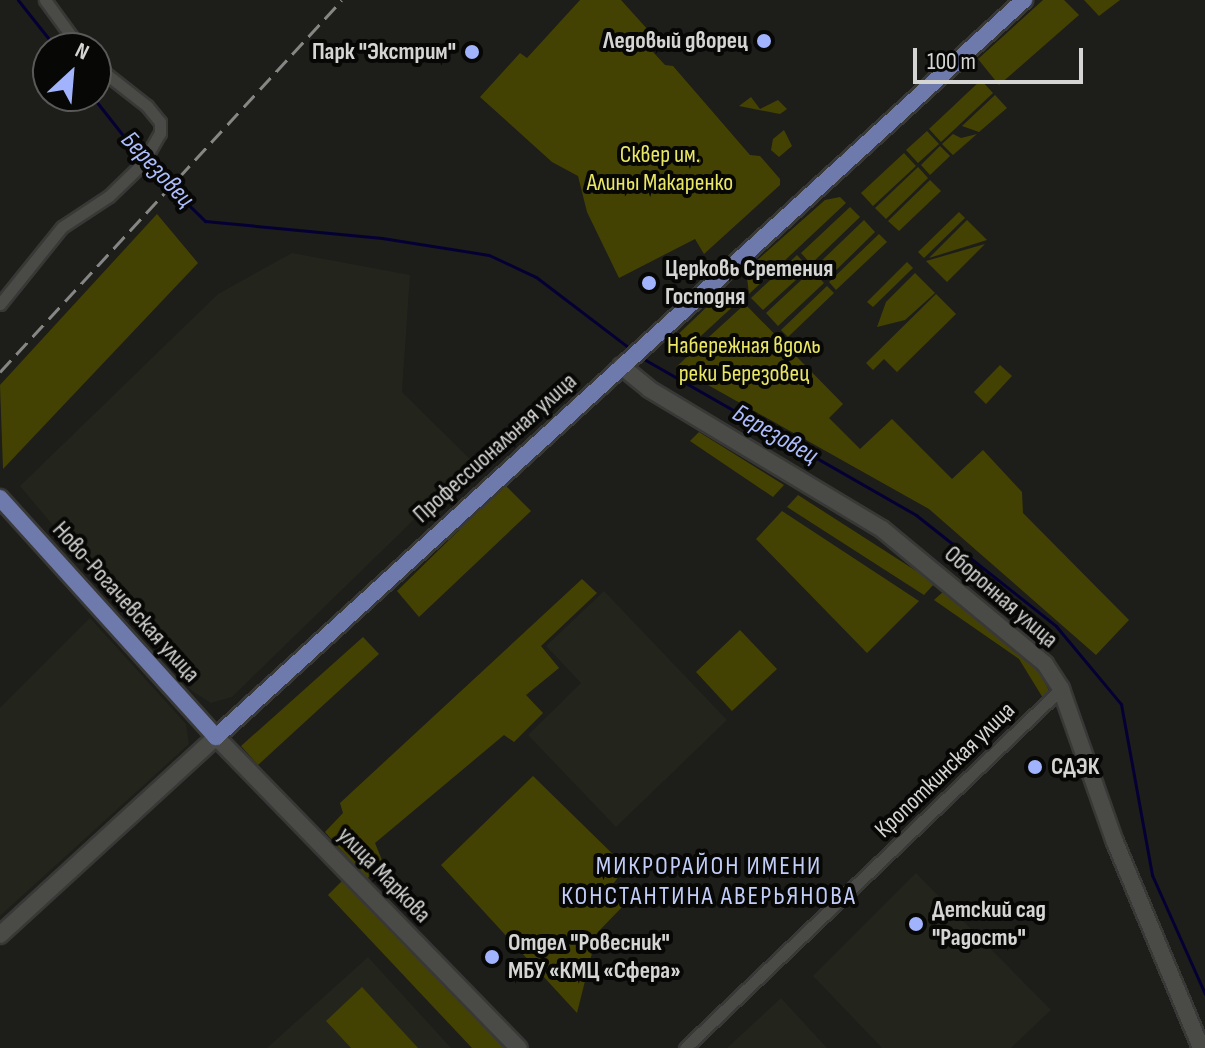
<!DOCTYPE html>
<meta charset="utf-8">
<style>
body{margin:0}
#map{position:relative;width:1205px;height:1048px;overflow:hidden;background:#1d1d1a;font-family:"Sofia Sans Condensed",sans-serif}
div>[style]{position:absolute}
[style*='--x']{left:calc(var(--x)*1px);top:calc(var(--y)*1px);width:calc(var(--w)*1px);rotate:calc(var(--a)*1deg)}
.built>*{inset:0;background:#23241b}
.green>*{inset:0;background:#444203}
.stream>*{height:3px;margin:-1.5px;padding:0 1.5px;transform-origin:1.5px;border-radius:1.5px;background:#050033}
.roads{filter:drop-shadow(2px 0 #383836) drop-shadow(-2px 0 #383836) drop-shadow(0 2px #383836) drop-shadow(0 -2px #383836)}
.street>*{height:11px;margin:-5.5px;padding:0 5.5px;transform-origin:5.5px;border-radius:5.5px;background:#4a4a47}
.secondary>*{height:16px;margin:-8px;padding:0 8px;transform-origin:8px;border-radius:8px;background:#4a4a47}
.primary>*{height:16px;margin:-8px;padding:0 8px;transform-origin:8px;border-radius:8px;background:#6e79ac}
.rail>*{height:3px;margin-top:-1.5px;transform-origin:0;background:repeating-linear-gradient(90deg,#868684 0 16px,transparent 0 24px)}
.dots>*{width:22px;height:22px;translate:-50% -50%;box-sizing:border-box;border:4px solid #070706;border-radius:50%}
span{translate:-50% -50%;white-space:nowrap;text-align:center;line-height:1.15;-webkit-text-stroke:8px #070706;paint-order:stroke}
.poi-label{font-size:24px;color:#d5d5d3;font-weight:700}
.right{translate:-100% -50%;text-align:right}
.left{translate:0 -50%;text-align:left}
.park-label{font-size:24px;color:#eae764}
.street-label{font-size:24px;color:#d5d5d3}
.water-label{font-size:26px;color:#adbdfc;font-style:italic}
.neighbourhood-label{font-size:26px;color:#c3cef8;letter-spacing:2px}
.north{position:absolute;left:32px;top:32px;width:80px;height:80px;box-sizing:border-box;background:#070706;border:2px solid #595958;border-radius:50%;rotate:26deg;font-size:22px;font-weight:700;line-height:32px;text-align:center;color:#d5d5d3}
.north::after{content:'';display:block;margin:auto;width:28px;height:36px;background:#a1b3fd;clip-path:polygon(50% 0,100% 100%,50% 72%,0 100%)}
.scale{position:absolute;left:913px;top:48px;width:170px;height:36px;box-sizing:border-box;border:4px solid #d5d5d3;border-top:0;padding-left:10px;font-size:24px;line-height:28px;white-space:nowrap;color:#d5d5d3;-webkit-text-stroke:6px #070706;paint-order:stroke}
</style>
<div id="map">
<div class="built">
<i style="clip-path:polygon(292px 253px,410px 275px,402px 392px,473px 462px,232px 697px,211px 703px,192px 691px,20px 486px,218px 294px)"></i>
<i style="clip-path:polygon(604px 591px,727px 720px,616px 827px,528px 735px,581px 683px,546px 646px)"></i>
<i style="clip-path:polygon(90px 618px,186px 724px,189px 744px,0 916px,0 708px)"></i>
<i style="clip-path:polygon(916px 873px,1051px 1010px,1011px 1048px,882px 1048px,813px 976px)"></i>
<i style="clip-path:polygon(368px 957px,451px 1048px,267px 1048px)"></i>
<i style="clip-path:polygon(781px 998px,827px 1048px,727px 1048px)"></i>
</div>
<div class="green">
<i style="clip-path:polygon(580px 0,621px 0,649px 31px,642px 40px,665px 65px,673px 66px,750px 155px,760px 156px,780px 179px,780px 185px,704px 254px,695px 239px,619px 278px,587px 212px,578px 176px,552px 162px,480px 97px,520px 53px,527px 58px)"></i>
<i style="clip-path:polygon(1043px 0,1064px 0,1079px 15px,999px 85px,978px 59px)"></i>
<i style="clip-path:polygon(1084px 0,1120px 0,1099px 16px)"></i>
<i style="clip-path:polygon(981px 80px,993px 93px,941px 142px,929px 129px)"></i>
<i style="clip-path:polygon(995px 95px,1007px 108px,979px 132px,962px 126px)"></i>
<i style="clip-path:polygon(751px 97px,760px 109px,778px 100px,787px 109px,780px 114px,739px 106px)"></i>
<i style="clip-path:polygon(784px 130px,792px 146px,779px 157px,771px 150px,773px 139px)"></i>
<i style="clip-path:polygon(927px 131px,939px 144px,918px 163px,906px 150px)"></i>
<i style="clip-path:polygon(953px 134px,961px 138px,977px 134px,953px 155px,942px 144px)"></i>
<i style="clip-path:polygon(940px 146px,950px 156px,930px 175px,921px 165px)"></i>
<i style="clip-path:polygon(904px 153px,916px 166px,873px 206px,861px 193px)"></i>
<i style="clip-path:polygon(918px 167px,928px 178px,886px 219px,875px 208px)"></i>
<i style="clip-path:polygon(930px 180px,941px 191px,899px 231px,888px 221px)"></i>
<i style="clip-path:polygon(840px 197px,846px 203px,749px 294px,746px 270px,825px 200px)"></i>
<i style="clip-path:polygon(850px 207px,860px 217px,811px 264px,801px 253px)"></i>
<i style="clip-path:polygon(959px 212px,965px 218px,924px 258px,918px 252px)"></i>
<i style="clip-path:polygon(157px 214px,198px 263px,3px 469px,0 385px)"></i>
<i style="clip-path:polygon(864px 220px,875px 232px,826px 280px,814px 268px)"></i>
<i style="clip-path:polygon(967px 220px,987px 240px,929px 258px)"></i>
<i style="clip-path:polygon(879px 234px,887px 242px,836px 290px,829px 282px)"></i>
<i style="clip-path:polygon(985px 244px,947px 282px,926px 261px)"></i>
<i style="clip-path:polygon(797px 255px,809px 268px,763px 310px,751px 298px)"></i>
<i style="clip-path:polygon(907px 262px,913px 268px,873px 307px,867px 302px)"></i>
<i style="clip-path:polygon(812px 270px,824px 283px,778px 326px,766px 313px)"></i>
<i style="clip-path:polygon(915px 273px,935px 293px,905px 320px,877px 327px,886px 302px)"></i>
<i style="clip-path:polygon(827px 286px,834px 293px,788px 337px,781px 330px)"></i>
<i style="clip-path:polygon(936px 294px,956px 314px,897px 372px,884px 359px,873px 370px,866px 363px)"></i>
<i style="clip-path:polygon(734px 295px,740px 300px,678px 357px,665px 347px,716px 298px)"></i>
<i style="clip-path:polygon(745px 304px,843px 404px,829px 418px,860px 449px,892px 419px,952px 479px,983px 450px,1022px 492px,1023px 513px,1129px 620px,1096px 655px,929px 509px,676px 367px)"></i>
<i style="clip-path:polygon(1000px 365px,1012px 376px,986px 404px,974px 392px)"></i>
<i style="clip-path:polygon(699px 432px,784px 485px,773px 497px,690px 441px)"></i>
<i style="clip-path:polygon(505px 485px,531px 511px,419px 617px,397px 591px)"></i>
<i style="clip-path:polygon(798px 495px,935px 583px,924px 595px,787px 507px)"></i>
<i style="clip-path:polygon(782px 511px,919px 601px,867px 653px,756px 539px)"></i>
<i style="clip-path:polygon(582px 579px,597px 593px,541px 646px,559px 668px,526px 695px,543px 713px,514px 742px,504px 735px,375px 843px,382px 860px,367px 879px,325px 832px,343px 813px,340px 803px)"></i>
<i style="clip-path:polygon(945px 590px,1026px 649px,1051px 694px,1043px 698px,1019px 659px,934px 600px)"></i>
<i style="clip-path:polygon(740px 630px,777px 669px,732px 711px,696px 672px)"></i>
<i style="clip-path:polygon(363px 637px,379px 654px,258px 765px,241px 746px)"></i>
<i style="clip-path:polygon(533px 776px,626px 867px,610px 888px,624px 905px,597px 933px,577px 1013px,441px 865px)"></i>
<i style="clip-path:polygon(346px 877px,507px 1048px,472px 1048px,328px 895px)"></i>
<i style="clip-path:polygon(362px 987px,418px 1048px,351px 1048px,326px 1021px)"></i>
</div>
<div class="stream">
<i style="--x:18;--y:0;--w:61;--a:51.6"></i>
<i style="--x:92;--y:96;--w:78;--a:51.8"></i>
<i style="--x:146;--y:163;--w:83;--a:44.5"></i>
<i style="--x:205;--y:221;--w:178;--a:5.5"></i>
<i style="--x:382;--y:238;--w:108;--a:9"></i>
<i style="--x:489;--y:255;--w:52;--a:25.1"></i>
<i style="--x:536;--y:277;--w:122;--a:37.3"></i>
<i style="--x:642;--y:358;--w:316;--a:29.8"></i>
<i style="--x:916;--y:515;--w:179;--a:38.4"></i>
<i style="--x:1056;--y:626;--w:102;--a:50.2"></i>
<i style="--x:1121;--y:704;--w:174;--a:79.7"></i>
<i style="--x:1152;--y:875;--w:130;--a:66"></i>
</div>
<div class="roads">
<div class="street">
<i style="--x:45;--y:0;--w:59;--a:53.9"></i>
<i style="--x:0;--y:304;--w:99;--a:-51.2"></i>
<i style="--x:62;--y:227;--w:56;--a:-33.4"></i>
<i style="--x:109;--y:196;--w:46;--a:-44.1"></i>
<i style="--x:142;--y:164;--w:36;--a:-60"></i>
<i style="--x:160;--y:133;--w:11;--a:-90"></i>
<i style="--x:160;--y:122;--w:21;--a:-129"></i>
<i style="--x:147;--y:106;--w:65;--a:-141.9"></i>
<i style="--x:685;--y:1048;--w:520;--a:-43.68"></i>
</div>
<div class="secondary">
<i style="--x:621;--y:366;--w:36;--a:39"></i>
<i style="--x:649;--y:389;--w:272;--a:31"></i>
<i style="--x:882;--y:529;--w:212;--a:39.6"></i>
<i style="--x:1045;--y:664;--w:30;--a:57"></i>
<i style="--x:1061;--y:689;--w:162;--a:70.6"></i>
<i style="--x:1115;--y:842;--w:223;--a:67.3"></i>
<i style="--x:0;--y:935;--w:293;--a:-42.5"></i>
<i style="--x:216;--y:737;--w:434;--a:45.8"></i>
</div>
<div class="primary">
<i style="--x:0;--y:498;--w:322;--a:47.9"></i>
<i style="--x:216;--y:737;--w:1094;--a:-42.37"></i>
</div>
</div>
<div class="rail">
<i style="--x:0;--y:372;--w:505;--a:-47.41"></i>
</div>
<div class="dots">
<i style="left:764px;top:41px;background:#a1b3fd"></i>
<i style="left:472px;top:52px;background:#a1b3fd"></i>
<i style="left:649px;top:283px;background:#a1b3fd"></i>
<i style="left:1035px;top:767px;background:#a1b3fd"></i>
<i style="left:916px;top:924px;background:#a1b3fd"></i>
<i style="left:492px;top:957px;background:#a1b3fd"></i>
</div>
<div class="poi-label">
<span class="right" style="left:748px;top:41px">Ледовый дворец</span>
<span class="right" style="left:456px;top:52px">Парк "Экстрим"</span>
<span class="left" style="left:665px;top:283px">Церковь Сретения<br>Господня</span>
<span class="left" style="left:1051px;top:767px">СДЭК</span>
<span class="left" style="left:932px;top:924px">Детский сад<br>"Радость"</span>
<span class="left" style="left:508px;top:957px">Отдел "Ровесник"<br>МБУ «КМЦ «Сфера»</span>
</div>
<div class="park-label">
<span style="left:660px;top:169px">Сквер им.<br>Алины Макаренко</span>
<span style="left:744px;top:360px">Набережная вдоль<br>реки Березовец</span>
</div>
<div class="street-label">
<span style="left:495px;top:448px;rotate:-42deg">Профессиональная улица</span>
<span style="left:1001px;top:597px;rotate:41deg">Оборонная улица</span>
<span style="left:126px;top:602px;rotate:48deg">Ново-Рогачевская улица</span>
<span style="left:945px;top:770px;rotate:-44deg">Кропоткинская улица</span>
<span style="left:384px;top:875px;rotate:46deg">улица Маркова</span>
</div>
<div class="water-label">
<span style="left:157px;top:170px;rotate:47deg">Березовец</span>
<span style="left:775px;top:435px;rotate:30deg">Березовец</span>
</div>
<div class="neighbourhood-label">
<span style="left:709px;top:882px">МИКРОРАЙОН ИМЕНИ<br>КОНСТАНТИНА АВЕРЬЯНОВА</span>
</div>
<div class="north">N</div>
<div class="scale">100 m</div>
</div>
